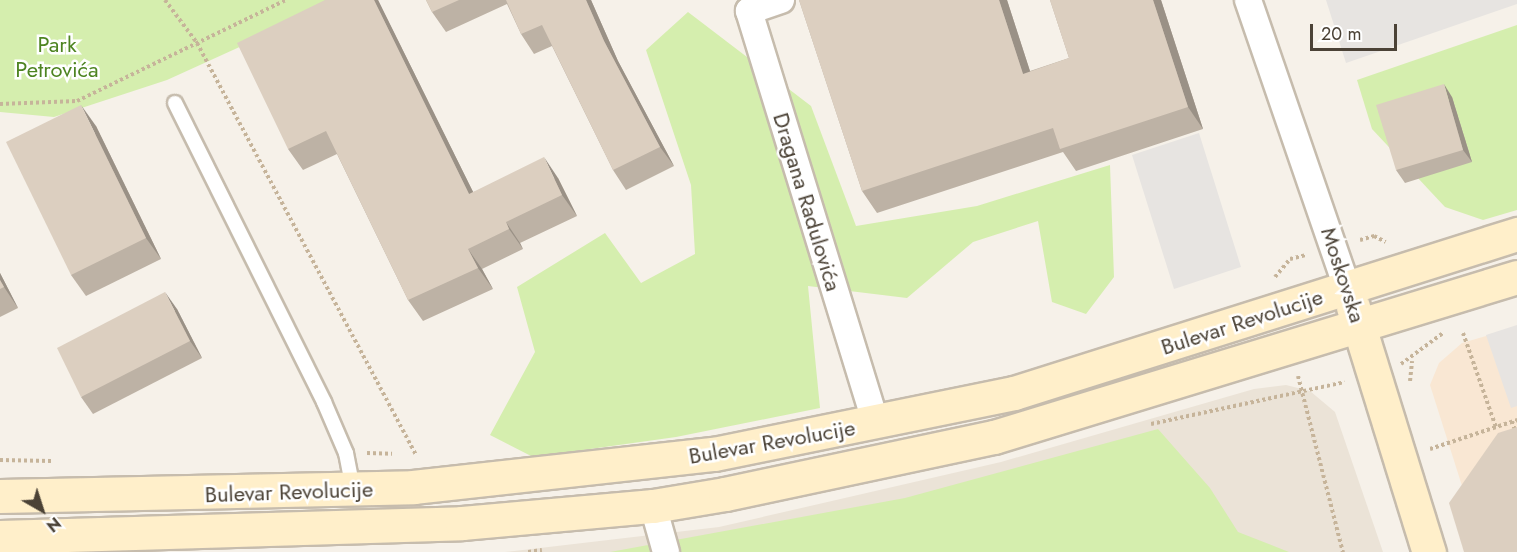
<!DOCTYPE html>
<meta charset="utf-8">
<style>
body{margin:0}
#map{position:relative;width:1517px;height:552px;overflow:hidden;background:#f6f1e9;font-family:Jost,sans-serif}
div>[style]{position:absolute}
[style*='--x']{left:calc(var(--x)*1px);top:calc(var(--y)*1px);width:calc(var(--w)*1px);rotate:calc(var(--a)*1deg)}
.residential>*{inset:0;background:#ebe3d7}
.commercial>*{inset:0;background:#f9e7d3}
.green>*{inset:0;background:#d5eeae}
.parking>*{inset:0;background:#e7e4e1}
.path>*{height:4px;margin-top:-2px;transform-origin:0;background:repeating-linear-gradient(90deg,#c6b49a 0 3px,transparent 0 6px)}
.roads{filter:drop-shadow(2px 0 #c6bcad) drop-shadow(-2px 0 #c6bcad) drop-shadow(0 2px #c6bcad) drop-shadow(0 -2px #c6bcad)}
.lane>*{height:14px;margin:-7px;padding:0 7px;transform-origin:7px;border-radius:7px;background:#fff}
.street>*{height:26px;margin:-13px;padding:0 13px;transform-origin:13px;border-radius:13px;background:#fff}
.secondary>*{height:33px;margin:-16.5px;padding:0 16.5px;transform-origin:16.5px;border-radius:16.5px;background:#ffefca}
.wall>*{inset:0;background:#bdb2a5}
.shaded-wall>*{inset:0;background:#9a9186}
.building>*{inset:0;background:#dccfc0}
span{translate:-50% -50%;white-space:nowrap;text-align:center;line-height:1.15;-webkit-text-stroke:5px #fff;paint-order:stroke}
.park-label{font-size:22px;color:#4e8422}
.street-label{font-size:22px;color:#4b4236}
.north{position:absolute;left:12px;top:480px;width:60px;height:60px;-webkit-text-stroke:4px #fff;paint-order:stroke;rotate:141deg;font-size:16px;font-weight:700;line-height:24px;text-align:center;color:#4b4236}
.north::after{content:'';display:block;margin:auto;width:21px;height:27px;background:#4b4236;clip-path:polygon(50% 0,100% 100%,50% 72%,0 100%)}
.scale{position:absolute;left:1310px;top:24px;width:87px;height:27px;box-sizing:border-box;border:3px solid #4b4236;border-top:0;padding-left:8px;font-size:18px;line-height:21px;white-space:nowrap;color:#4b4236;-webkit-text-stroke:4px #fff;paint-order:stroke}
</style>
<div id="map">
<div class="residential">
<i style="clip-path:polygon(1286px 385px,1310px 391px,1335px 412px,1383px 552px,505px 552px,719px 527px,1001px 462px,1254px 389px)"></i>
</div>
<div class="commercial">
<i style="clip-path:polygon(1517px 327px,1517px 552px,1483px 552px,1430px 385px,1439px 363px,1462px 343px)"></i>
</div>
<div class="green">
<i style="clip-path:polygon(0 0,343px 0,167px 80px,54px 117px,0 112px)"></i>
<i style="clip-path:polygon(688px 12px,811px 106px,856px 226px,977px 206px,1110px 165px,1114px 277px,1086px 314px,1052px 302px,1038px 221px,973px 242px,907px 298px,808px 286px,820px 408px,676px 437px,533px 457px,490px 435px,535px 352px,517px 287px,605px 233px,641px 283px,695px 254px,691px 185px,646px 50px)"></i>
<i style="clip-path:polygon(1517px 25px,1517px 210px,1483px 220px,1445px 207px,1372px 129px,1357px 80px)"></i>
<i style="clip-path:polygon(1158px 429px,1210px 488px,1238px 532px,1289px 552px,610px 552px,905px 498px)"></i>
</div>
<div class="parking">
<i style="clip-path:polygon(1326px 0,1517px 0,1517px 4px,1346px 63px)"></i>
<i style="clip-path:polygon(1199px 133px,1241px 267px,1174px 289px,1132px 155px)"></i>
<i style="clip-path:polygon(1517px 325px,1517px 406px,1511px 408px,1486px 335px)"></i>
</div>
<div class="path">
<i style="--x:165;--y:0;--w:54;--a:53.3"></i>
<i style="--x:197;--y:43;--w:467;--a:62"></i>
<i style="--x:0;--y:104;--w:77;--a:-2.2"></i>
<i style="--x:77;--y:101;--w:232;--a:-25.8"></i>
<i style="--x:1360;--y:240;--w:15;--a:-16"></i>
<i style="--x:1374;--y:236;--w:13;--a:27"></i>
<i style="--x:1275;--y:277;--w:23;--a:-50"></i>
<i style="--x:1290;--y:259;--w:16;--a:-14"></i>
<i style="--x:1463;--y:333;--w:100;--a:70.7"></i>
<i style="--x:1401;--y:364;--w:52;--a:-36.4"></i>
<i style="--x:1298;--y:376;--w:182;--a:75.7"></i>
<i style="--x:1410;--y:381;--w:20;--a:-84"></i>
<i style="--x:1512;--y:421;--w:16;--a:72"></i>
<i style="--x:1151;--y:424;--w:198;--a:-12.2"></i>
<i style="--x:1430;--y:449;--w:92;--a:-18.4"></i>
<i style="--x:367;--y:453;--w:25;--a:2"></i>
<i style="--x:0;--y:460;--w:51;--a:1.1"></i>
<i style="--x:528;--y:552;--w:14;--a:-8"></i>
</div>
<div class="roads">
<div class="lane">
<i style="--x:175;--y:103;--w:334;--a:63.5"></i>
<i style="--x:324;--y:402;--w:56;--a:66.7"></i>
<i style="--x:346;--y:453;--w:36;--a:79"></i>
</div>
<div class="street">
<i style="--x:781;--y:0;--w:34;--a:161"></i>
<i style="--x:749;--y:11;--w:432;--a:72.9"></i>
<i style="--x:1248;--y:0;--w:304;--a:71"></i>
<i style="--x:653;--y:506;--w:48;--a:74.2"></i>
</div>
<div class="secondary">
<i style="--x:1353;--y:307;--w:257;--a:72.8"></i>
<i style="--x:0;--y:496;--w:413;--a:-1.2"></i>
<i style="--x:413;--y:487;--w:303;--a:-6.3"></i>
<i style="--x:714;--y:454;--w:306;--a:-11.5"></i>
<i style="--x:1014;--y:393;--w:528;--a:-17.54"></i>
<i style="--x:0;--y:537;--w:462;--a:-1.7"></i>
<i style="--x:462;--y:523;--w:192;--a:-5.1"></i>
<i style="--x:653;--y:506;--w:73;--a:-9.5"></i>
<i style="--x:725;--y:494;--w:275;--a:-12"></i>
<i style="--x:994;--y:437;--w:547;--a:-17.01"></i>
</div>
</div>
<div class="wall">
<i style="clip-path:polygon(325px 0,378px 0,473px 192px,558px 178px,577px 216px,520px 243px,523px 249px,482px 269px,493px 289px,423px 321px,408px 300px,337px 154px,303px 170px,288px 149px)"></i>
<i style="clip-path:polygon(426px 0,591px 0,618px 61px,674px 166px,626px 190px,613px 170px,552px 46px,534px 54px,521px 34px,507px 4px,446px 32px,432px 12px)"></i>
<i style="clip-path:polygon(799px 0,1007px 0,1030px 71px,1069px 58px,1050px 0,1161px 0,1203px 129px,1076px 171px,1063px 152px,877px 213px,862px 191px)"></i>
<i style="clip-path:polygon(1452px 97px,1472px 162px,1405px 183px,1396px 170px)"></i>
<i style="clip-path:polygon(96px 126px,161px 259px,86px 296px,71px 275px)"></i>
<i style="clip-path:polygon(0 273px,18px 308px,0 317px)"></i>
<i style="clip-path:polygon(177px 309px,202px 358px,93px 414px,81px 397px)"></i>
</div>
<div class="shaded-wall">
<i style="clip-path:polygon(374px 0,378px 0,379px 2px,484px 214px,469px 194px)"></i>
<i style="clip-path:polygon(586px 0,591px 0,618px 61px,674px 166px,660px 147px,604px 41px)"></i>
<i style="clip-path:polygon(999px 0,1007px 0,1038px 96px,1023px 74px)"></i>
<i style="clip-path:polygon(1153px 0,1161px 0,1203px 129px,1188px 107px)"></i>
<i style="clip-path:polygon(1444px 84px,1452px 97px,1472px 162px,1463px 150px)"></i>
<i style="clip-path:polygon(81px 105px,96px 126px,161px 259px,146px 238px)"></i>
<i style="clip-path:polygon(544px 157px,558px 178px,577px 216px,562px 195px)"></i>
<i style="clip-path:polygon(506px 222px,520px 243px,523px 249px,509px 229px)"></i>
<i style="clip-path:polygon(468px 249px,482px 269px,493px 289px,478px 268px)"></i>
<i style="clip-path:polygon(0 273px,18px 308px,4px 287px,0 280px)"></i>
<i style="clip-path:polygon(165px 292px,177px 309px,202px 358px,190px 341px)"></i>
</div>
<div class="building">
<i style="clip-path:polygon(325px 0,374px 0,469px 194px,544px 157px,562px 195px,506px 222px,509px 229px,468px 249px,478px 268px,408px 300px,326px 131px,288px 149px,237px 43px)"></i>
<i style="clip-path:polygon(426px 0,459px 0,432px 12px)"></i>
<i style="clip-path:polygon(506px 0,586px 0,604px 41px,660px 147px,613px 170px,542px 25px,521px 34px)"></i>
<i style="clip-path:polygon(799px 0,999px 0,1023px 74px,1069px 58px,1050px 0,1153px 0,1188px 107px,1060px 149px,1053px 128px,862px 191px)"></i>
<i style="clip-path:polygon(1444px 84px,1463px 150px,1396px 170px,1376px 105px)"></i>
<i style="clip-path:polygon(81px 105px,146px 238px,71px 275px,6px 142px)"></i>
<i style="clip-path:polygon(0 280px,4px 287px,0 289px)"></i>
<i style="clip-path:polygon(165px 292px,190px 341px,81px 397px,57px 348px)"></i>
<i style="clip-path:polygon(1517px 427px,1517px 552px,1464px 552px,1449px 503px,1498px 433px)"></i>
</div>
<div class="park-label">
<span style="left:57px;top:57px">Park<br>Petrovića</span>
</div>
<div class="street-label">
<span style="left:807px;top:202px;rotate:73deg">Dragana Radulovića</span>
<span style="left:1343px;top:275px;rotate:72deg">Moskovska</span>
<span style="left:1242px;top:322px;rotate:-18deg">Bulevar Revolucije</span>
<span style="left:772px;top:442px;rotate:-10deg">Bulevar Revolucije</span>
<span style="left:289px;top:492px;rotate:-2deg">Bulevar Revolucije</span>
</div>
<div class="north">N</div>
<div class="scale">20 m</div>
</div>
